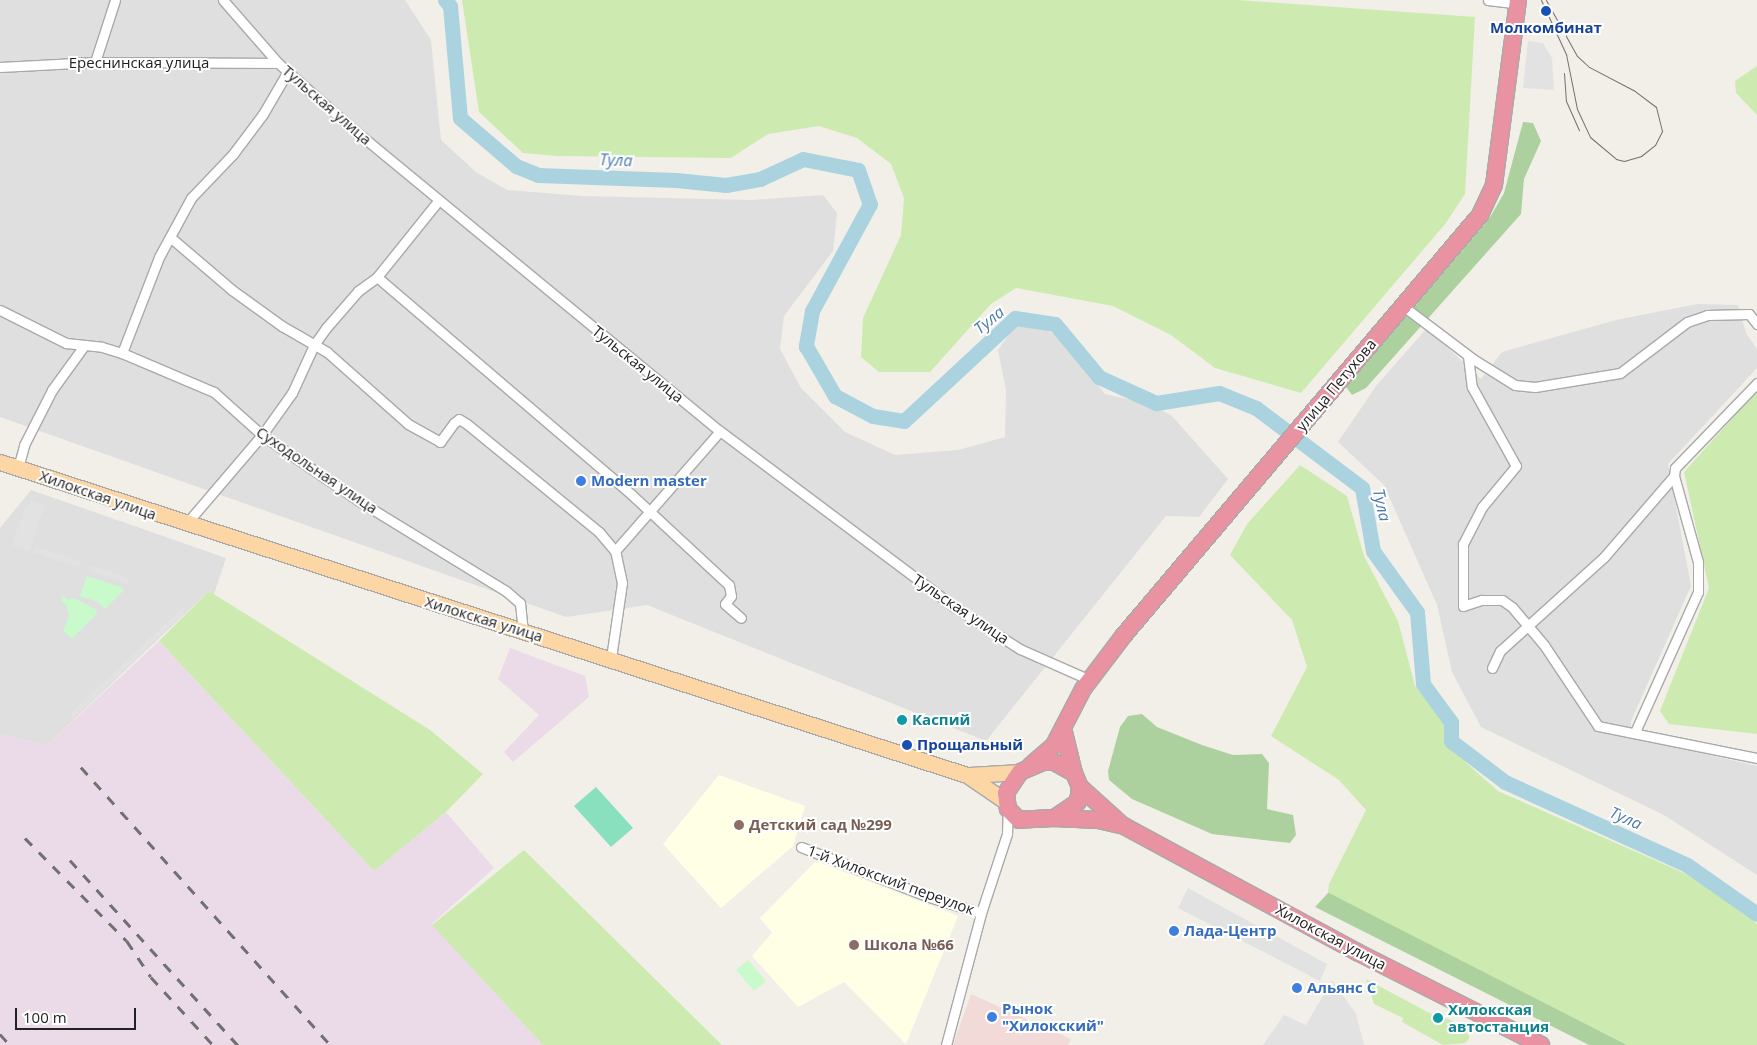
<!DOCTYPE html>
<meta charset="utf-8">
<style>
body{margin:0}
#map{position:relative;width:1757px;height:1045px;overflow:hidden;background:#f2efe9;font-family:"Open Sans",sans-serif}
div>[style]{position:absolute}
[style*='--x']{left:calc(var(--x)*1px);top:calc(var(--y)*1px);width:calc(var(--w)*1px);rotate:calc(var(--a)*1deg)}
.residential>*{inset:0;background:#e0dfdf}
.commercial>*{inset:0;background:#f2dad9}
.industrial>*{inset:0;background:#ebdbe8}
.education>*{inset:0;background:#ffffe5}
.grass>*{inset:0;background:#cdebb0}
.forest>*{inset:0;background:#add19e}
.park>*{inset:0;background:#c8facc}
.pitch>*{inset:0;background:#88e0be}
.parking>*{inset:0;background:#e2e2e2}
.river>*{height:15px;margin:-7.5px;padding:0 7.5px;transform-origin:7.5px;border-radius:7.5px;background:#aad3df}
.roads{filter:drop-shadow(1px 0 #a9a9a9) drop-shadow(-1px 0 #a9a9a9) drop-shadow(0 1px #a9a9a9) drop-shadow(0 -1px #a9a9a9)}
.street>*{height:9px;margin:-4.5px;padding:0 4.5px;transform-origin:4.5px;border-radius:4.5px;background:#fff}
.primary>*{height:15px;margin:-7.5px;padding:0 7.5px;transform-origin:7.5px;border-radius:7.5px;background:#fcd6a4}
.highway>*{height:16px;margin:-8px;padding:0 8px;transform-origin:8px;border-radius:8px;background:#e892a2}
.tram>*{height:1px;margin:-0.5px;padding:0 0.5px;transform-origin:0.5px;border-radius:0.5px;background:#707070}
.rail>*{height:2.5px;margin-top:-1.25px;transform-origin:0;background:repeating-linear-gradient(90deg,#707070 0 10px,transparent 0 20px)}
.dots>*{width:14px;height:14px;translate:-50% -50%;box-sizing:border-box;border:2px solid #fff;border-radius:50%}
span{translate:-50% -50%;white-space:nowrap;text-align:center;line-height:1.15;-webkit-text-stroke:4px #fff;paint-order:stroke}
.transit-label{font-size:15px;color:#164399;font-weight:700}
.left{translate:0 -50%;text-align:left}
.street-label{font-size:15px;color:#222}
.shop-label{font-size:15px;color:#366cbe;font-weight:700}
.culture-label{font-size:15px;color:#0d838f;font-weight:700}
.education-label{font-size:15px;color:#785e54;font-weight:700}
.water-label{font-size:16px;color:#4a7aab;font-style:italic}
.scale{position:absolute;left:15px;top:1008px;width:121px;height:22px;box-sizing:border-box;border:2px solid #222;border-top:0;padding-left:6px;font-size:15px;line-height:18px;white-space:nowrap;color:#222;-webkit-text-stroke:4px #fff;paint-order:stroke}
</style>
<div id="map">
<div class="residential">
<i style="clip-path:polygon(0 0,405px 0,431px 40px,441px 140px,476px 172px,507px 190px,582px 196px,751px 200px,823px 195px,837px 213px,833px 251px,784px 316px,780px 349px,801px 388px,845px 432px,895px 455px,958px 450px,1005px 437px,1006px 390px,998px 350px,1014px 327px,1038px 326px,1061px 337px,1105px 394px,1153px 405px,1172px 416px,1228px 479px,1199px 517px,1166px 516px,986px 741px,647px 605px,566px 617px,0 417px)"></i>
<i style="clip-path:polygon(1697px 304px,1738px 305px,1746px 333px,1757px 349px,1757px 368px,1668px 464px,1691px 586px,1631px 721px,1631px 737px,1757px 766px,1757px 875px,1664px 815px,1481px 727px,1452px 672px,1437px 605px,1384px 485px,1338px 442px,1376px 386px,1427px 328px,1481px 379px,1502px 352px,1616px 320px)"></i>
<i style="clip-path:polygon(31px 490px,226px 558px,214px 594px,209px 591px,47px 745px,0 734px,0 528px)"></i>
</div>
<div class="commercial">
<i style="clip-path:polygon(971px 994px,1071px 1039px,1071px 1040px,1068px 1045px,953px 1045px)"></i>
</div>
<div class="industrial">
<i style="clip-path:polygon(159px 641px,374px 871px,446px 812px,494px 868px,432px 924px,543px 1045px,0 1045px,0 734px,47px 745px)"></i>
<i style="clip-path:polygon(510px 648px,585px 676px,589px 697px,513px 762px,504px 752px,539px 715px,498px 679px)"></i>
</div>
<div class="education">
<i style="clip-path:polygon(719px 775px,805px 806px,793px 846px,721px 908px,663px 844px)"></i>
<i style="clip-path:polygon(816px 861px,958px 916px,906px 1044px,844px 982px,798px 1007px,752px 956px,772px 933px,760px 918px)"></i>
</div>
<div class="grass">
<i style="clip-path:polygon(462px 0,1239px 0,1475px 17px,1465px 194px,1446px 223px,1301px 393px,1215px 368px,1171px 335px,1113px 306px,1016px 288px,991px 304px,930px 372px,879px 372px,861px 357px,863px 318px,901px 235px,904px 198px,891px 164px,857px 138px,819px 126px,768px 134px,731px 158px,556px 156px,523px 153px,479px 112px)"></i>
<i style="clip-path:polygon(1757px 66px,1757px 115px,1736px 93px,1735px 81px)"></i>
<i style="clip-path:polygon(1757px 391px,1757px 734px,1669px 724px,1660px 711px,1709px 588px,1684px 472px)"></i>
<i style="clip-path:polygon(1300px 465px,1347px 496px,1364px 556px,1398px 621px,1415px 686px,1444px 723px,1445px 744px,1498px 791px,1684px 873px,1738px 907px,1757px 924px,1757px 1045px,1627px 1045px,1328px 893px,1329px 884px,1366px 810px,1339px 780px,1271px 736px,1307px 667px,1292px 620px,1230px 555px,1247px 524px)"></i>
<i style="clip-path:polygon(209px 591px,430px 730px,483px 774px,446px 812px,374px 871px,159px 641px)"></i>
<i style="clip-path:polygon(524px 850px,722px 1045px,543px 1045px,432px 925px)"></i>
<i style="clip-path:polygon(1366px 979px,1433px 1015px,1431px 1020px,1440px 1025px,1446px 1018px,1468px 1029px,1469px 1039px,1465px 1043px,1443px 1045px,1402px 1022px,1403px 1018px,1374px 1004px)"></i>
</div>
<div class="forest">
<i style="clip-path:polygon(1523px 122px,1533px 123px,1541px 141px,1524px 179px,1521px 214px,1366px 388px,1352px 395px,1346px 387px,1489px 219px,1504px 193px)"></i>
<i style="clip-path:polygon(1142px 714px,1157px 727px,1202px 745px,1233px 755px,1262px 754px,1269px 763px,1267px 809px,1293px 815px,1296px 835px,1290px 843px,1212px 834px,1132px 799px,1109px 780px,1108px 771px,1120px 727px,1128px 716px)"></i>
<i style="clip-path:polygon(1328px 893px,1329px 893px,1627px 1045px,1589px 1045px,1315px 907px)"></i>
</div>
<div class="park">
<i style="clip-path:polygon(87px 576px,121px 587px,124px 590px,105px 609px,98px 602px,80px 596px)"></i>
<i style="clip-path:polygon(63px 596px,69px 600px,74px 598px,97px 610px,96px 615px,72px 638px,63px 631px,69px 616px,67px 606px,61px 601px)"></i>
<i style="clip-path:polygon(748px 960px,766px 981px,754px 991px,736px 970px)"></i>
</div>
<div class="pitch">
<i style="clip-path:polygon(596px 787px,633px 828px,611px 847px,574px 806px)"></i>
</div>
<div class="parking">
<i style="clip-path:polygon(1528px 41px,1543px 43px,1552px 58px,1554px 90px,1523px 88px)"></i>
<i style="clip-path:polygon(31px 500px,45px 505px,29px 551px,12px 545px,25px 508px,28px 509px)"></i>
<i style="clip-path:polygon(35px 546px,81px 561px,79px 568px,32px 552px)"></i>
<i style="clip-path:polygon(91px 565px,129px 578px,127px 584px,89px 571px)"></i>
<i style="clip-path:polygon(181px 609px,185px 612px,73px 718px,70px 714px)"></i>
<i style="clip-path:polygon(1188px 888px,1327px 964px,1320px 981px,1178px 908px)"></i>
<i style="clip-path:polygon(1332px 980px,1356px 1014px,1364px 1045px,1263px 1045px,1284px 1015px,1306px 1025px)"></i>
</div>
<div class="river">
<i style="--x:445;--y:0;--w:8;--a:50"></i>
<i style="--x:450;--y:6;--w:112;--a:84.9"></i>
<i style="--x:460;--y:118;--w:74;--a:40.6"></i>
<i style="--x:516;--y:166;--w:24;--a:22"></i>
<i style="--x:538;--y:175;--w:138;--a:2.1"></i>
<i style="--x:676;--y:180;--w:50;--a:5.7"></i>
<i style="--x:726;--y:185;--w:35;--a:-10"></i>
<i style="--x:760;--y:179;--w:47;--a:-24.9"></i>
<i style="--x:803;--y:159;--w:56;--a:11.3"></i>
<i style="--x:858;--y:170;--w:36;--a:71"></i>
<i style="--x:870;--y:204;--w:122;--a:118.5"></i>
<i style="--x:812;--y:311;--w:36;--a:100"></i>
<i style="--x:806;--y:346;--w:58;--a:59.9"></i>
<i style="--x:835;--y:396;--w:43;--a:27.8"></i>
<i style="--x:873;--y:416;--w:31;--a:9"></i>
<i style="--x:904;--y:421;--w:151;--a:-42.9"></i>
<i style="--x:1015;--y:318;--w:40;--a:8.5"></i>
<i style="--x:1055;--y:324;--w:69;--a:50.3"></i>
<i style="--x:1099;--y:377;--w:63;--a:24.5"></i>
<i style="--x:1156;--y:403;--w:64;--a:-9"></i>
<i style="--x:1219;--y:393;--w:40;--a:22"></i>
<i style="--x:1256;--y:408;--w:133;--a:37"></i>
<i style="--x:1362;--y:488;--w:64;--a:80.1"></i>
<i style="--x:1373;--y:551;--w:75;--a:54.2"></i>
<i style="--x:1417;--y:612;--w:72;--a:85.2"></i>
<i style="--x:1423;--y:684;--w:47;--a:53.6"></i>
<i style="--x:1451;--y:722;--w:19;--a:90"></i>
<i style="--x:1451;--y:741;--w:68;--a:37.2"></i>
<i style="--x:1505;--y:782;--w:200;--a:24.5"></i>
<i style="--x:1687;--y:865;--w:85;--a:35"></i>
</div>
<div class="roads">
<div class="street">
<i style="--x:223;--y:0;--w:84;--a:48.9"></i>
<i style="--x:278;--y:63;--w:92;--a:41.5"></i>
<i style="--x:347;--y:124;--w:483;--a:39.5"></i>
<i style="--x:720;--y:431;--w:291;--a:36.9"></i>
<i style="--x:953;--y:606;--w:80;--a:32.7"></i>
<i style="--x:1020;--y:649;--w:77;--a:23.9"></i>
<i style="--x:1488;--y:0;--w:31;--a:7"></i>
<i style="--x:95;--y:62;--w:65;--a:-72.1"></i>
<i style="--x:0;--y:67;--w:95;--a:-3"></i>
<i style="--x:95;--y:62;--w:183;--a:0.3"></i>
<i style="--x:170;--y:237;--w:82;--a:40.5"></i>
<i style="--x:232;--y:290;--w:62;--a:35.8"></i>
<i style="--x:282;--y:326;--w:52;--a:30"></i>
<i style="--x:327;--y:352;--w:108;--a:41.6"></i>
<i style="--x:408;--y:424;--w:37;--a:29"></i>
<i style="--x:440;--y:442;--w:24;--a:-54"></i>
<i style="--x:454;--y:423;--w:6;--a:-39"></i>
<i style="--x:459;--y:419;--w:9;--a:32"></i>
<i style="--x:467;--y:424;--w:171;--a:39.3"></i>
<i style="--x:599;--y:532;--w:25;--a:50"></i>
<i style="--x:377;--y:277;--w:335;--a:40.5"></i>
<i style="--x:632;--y:495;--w:132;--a:42.9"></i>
<i style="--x:729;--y:585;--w:11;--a:80"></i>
<i style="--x:731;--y:596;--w:10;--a:127"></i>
<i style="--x:725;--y:604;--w:21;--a:41"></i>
<i style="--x:1403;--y:306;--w:88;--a:37.1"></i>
<i style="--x:1473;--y:359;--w:49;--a:31.8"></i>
<i style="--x:1515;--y:385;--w:20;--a:6"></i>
<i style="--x:1535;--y:387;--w:86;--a:-9.4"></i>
<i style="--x:1620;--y:373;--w:84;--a:-37.3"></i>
<i style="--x:1687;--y:322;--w:21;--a:-19"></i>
<i style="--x:1707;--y:315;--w:42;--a:-1.4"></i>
<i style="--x:1749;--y:314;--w:13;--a:51"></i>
<i style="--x:0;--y:310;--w:74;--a:26.6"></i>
<i style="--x:66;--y:343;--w:36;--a:6"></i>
<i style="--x:102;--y:347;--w:21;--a:17"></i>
<i style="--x:122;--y:353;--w:100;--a:23"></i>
<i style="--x:214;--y:392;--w:64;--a:41.9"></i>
<i style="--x:262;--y:435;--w:117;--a:34.2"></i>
<i style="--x:359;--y:501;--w:172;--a:31.5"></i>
<i style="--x:506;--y:591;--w:18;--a:41"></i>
<i style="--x:520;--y:603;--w:28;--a:84"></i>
<i style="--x:122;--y:353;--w:103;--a:-68.9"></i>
<i style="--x:159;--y:257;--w:67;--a:-61.5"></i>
<i style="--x:191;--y:198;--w:61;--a:-46.3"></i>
<i style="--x:233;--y:154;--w:50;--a:-53.1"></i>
<i style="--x:263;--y:114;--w:50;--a:-59.8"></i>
<i style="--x:1468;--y:356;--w:31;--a:83"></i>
<i style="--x:1472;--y:387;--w:90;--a:60.9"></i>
<i style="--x:1516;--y:466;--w:53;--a:129.7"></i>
<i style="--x:1482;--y:507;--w:42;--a:117.2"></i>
<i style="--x:1463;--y:544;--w:62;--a:90"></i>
<i style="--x:1463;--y:606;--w:20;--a:-18"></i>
<i style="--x:1482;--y:600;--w:20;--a:0"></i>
<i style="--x:1502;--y:600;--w:12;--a:35"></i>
<i style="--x:1512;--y:607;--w:50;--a:49.9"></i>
<i style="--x:1544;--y:645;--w:97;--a:56.3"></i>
<i style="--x:1598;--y:726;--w:162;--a:11.4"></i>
<i style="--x:18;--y:468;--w:24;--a:-75"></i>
<i style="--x:24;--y:445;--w:62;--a:-63"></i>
<i style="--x:52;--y:390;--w:53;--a:-54.2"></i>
<i style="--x:186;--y:524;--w:117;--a:-49.5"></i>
<i style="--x:262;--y:435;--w:52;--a:-54.5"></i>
<i style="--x:292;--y:393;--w:53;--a:-65.4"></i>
<i style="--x:314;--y:345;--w:21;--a:-55"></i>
<i style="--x:326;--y:328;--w:49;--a:-49.1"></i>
<i style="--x:358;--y:291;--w:24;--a:-36"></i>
<i style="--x:377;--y:277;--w:97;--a:-51.2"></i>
<i style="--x:611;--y:658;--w:76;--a:-81.7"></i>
<i style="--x:622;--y:583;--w:33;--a:-102"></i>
<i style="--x:615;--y:551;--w:159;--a:-48.8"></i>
<i style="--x:1492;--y:668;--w:19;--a:-65"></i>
<i style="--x:1500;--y:651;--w:140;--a:-42.1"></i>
<i style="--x:1604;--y:557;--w:107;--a:-49.2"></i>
<i style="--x:1674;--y:476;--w:8;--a:-83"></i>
<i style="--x:1675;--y:468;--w:118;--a:-46"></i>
<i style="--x:1635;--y:732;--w:154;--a:-65.8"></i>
<i style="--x:1698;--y:592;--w:30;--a:-90"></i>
<i style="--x:1698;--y:562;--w:89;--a:-105.6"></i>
<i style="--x:801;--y:847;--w:137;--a:21.3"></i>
<i style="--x:929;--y:897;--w:54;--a:17.1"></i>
<i style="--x:946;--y:1045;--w:137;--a:-75.1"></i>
<i style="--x:981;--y:913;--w:83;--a:-71.8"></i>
<i style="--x:1007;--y:834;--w:25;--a:-88"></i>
</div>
<div class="primary">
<i style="--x:0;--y:462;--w:1016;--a:17.94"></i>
<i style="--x:967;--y:775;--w:46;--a:34.4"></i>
<i style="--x:969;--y:775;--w:51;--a:-3.4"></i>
</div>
<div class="highway">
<i style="--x:1063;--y:728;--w:46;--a:76.3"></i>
<i style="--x:1043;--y:762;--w:11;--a:0"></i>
<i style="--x:1054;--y:762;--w:23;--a:29"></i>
<i style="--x:1074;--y:773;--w:15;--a:67"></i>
<i style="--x:1080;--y:787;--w:15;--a:98"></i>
<i style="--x:1078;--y:802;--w:29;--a:146"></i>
<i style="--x:1054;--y:818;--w:35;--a:177"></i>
<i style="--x:1019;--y:820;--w:16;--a:-135"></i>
<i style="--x:1008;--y:809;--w:16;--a:-97"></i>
<i style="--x:1006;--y:793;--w:25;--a:-56"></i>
<i style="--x:1020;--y:772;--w:25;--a:-23"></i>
<i style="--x:1030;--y:766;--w:32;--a:-41"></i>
<i style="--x:1054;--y:745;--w:63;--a:-62.6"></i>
<i style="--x:1083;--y:689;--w:68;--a:-52.8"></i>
<i style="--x:1124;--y:635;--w:551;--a:-49.71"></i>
<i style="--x:1480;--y:215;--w:33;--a:-65"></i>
<i style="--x:1494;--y:185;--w:187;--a:-82.6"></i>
<i style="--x:1080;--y:787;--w:54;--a:42"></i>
<i style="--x:1054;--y:818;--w:44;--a:2.6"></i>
<i style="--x:1098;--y:820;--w:27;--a:13"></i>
<i style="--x:1124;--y:826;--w:265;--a:28.4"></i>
<i style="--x:1357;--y:952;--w:206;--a:26.8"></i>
</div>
</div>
<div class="tram">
<i style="--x:1541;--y:0;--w:60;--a:65.2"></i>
<i style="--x:1566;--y:54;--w:56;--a:78.7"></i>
<i style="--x:1577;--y:109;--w:31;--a:65"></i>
<i style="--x:1590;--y:137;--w:34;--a:40"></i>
<i style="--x:1616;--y:159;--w:8;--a:14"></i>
<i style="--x:1624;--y:161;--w:18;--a:-16"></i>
<i style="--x:1641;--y:156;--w:18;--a:-38"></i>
<i style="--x:1655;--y:145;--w:16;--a:-63"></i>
<i style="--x:1662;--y:131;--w:25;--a:-104"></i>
<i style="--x:1656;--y:107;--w:26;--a:-143"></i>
<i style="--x:1635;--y:91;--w:52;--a:-152.4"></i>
<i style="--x:1589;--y:67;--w:16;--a:-137"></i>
<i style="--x:1577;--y:56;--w:64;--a:-119"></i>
<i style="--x:1564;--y:73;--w:28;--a:86"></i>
<i style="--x:1566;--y:101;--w:32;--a:66"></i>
</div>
<div class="rail">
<i style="--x:81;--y:767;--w:373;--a:48.1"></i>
<i style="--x:25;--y:838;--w:145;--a:45.3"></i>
<i style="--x:127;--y:941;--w:43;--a:56.3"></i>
<i style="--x:151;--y:977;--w:92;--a:47.6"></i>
<i style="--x:70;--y:860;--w:250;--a:47.8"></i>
<i style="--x:0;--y:1034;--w:15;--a:48"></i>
</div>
<div class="dots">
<i style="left:1546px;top:11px;background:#1a4fb4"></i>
<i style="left:581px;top:481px;background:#3f7fe0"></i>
<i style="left:902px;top:720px;background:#0f9aa8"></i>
<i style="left:907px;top:745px;background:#1a4fb4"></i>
<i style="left:739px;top:825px;background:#8d6e63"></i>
<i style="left:1174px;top:931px;background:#3f7fe0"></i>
<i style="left:854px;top:945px;background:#8d6e63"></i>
<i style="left:1297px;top:988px;background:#3f7fe0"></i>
<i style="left:992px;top:1017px;background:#3f7fe0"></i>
<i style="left:1438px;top:1018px;background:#0f9aa8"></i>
</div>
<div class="transit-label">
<span style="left:1546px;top:28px">Молкомбинат</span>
<span class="left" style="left:917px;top:745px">Прощальный</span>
</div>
<div class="street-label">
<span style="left:139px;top:63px">Ереснинская улица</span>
<span style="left:327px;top:105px;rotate:41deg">Тульская улица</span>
<span style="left:638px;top:364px;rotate:39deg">Тульская улица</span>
<span style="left:1336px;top:385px;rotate:-50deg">улица Петухова</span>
<span style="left:317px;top:470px;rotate:34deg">Суходольная улица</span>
<span style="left:98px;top:495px;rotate:19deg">Хилокская улица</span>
<span style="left:961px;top:609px;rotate:34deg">Тульская улица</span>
<span style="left:484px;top:619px;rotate:17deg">Хилокская улица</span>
<span style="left:891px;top:880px;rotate:20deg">1-й Хилокский переулок</span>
<span style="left:1331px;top:937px;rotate:28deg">Хилокская улица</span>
</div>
<div class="shop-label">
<span class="left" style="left:591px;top:481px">Modern master</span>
<span class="left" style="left:1184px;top:931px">Лада-Центр</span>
<span class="left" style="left:1307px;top:988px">Альянс С</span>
<span class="left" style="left:1002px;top:1017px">Рынок<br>"Хилокский"</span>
</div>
<div class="culture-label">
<span class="left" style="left:912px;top:720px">Каспий</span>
<span class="left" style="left:1448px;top:1018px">Хилокская<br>автостанция</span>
</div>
<div class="education-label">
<span class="left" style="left:749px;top:825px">Детский сад №299</span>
<span class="left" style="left:864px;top:945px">Школа №66</span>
</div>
<div class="water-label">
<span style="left:616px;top:160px;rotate:2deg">Тула</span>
<span style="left:989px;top:320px;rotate:-39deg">Тула</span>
<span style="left:1382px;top:505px;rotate:77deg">Тула</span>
<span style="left:1626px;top:818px;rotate:24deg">Тула</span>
</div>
<div class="scale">100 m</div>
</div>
